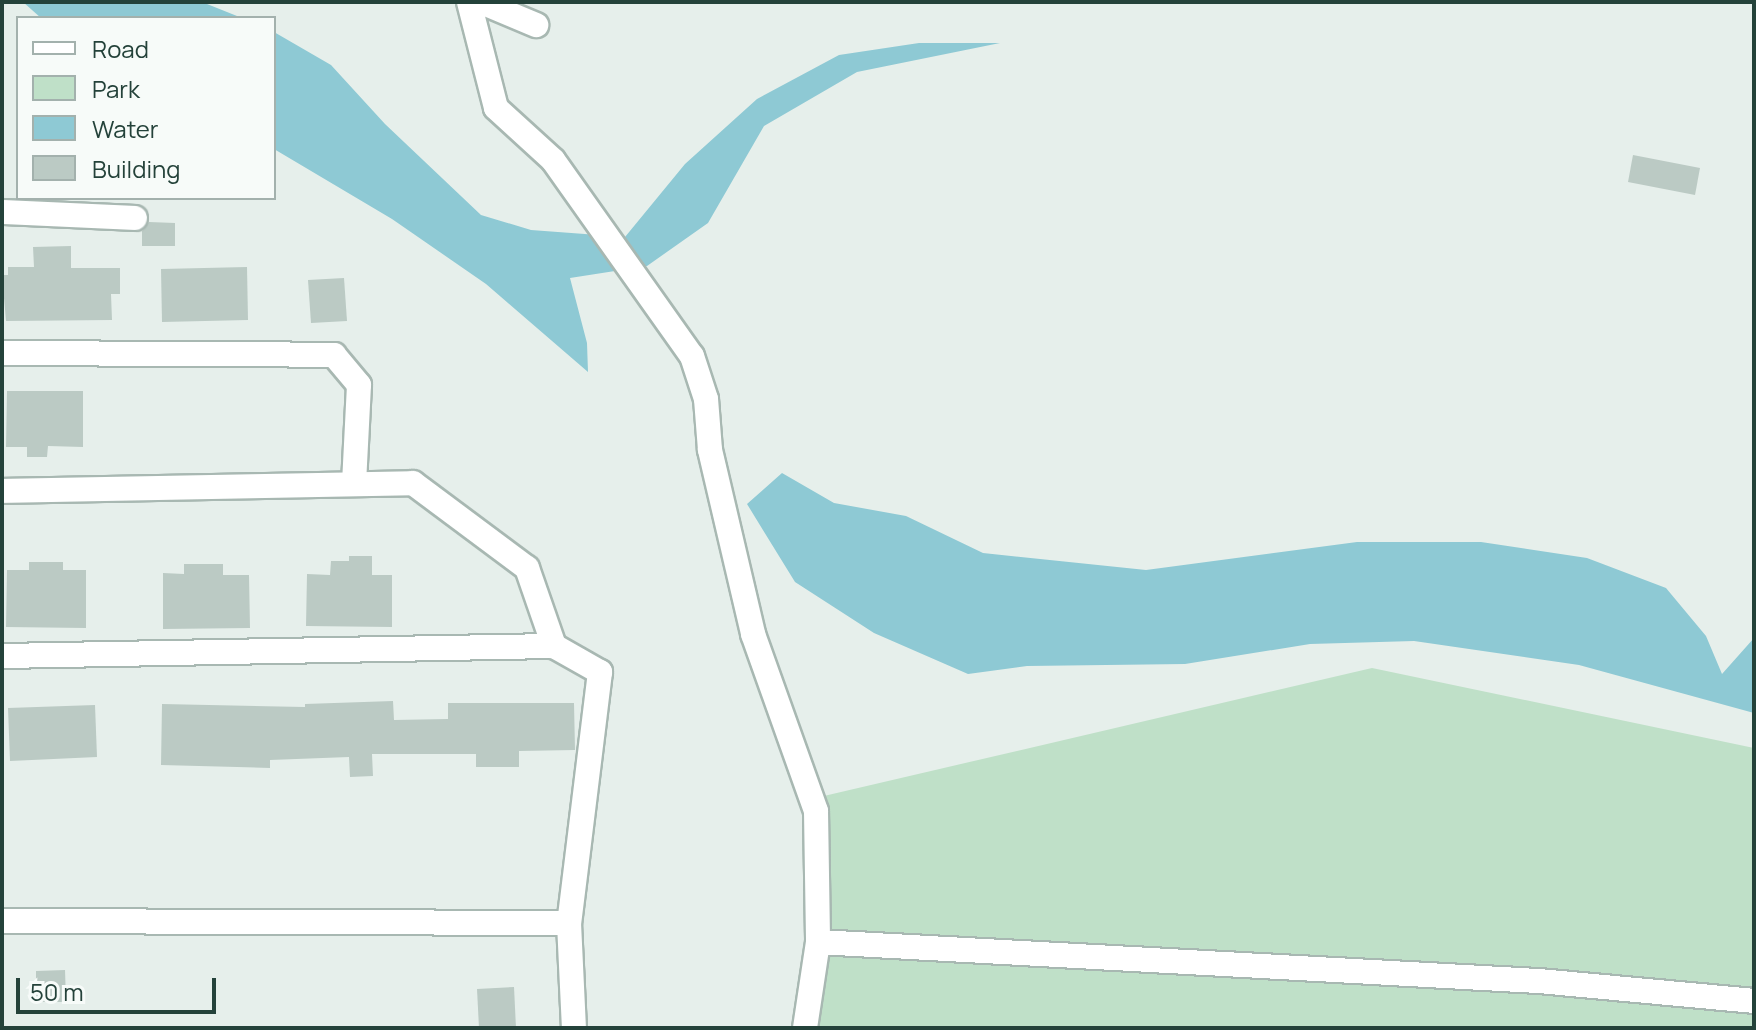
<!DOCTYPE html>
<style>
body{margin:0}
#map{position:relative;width:1756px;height:1030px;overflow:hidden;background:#e6efeb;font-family:Manrope,sans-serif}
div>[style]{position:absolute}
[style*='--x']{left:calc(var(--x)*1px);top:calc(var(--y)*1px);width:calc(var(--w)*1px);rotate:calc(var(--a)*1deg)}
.green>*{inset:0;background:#bfe0c8}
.water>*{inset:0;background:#8ec9d4}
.building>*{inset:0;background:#bbcac4}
.roads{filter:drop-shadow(2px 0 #a8b8b2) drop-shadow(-2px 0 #a8b8b2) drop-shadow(0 2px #a8b8b2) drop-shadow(0 -2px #a8b8b2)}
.minor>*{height:24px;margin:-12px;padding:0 12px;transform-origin:12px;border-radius:12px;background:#fff}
span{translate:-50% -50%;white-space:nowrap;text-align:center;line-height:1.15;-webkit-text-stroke:8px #f7fbf9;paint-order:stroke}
.frame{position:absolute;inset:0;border:4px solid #24423a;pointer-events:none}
.legend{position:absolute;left:16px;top:16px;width:260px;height:184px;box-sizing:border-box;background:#f7fbf9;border:2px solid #a3b1ad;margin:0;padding:10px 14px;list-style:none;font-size:24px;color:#24423a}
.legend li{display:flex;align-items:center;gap:16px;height:40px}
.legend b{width:40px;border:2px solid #a3b1ad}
.scale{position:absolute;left:16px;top:978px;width:200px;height:36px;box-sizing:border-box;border:4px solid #24423a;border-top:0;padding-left:10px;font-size:24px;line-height:28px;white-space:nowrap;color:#24423a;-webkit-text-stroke:6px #f7fbf9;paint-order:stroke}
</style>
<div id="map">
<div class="green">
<i style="clip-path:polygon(1372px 668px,1754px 748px,1754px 1028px,812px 1028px,811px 799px)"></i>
</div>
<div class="water">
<i style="clip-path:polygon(23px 2px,202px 2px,242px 18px,41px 18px)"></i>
<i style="clip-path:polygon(274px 32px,331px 65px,385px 124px,481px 215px,531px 230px,625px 237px,685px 164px,757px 99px,839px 55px,919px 43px,1000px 43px,857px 72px,764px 126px,708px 223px,647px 266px,570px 278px,587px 343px,588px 372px,486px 284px,392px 219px,274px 149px)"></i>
<i style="clip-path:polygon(782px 473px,834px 503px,906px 516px,983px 553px,1146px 570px,1357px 542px,1481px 542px,1587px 558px,1666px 588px,1706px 636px,1722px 674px,1754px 638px,1754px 713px,1579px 665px,1414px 641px,1310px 644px,1185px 664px,1027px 666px,968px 674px,874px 633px,795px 582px,747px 504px)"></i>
</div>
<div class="building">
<i style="clip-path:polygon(1633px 155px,1700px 168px,1695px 195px,1628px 182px)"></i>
<i style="clip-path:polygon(149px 222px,175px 223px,175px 246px,142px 246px,142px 231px)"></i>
<i style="clip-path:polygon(71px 246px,71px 268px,120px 268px,120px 294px,111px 294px,112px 320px,6px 321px,2px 275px,8px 275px,8px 267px,34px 267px,33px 247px)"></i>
<i style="clip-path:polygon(247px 267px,248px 320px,162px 322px,161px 269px)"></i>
<i style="clip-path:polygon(344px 278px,347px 321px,311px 323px,308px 280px)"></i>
<i style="clip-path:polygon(7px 391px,83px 391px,83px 447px,48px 446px,47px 457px,27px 457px,27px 447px,6px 447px)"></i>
<i style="clip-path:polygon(349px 556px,372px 556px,372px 575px,392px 575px,392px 627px,306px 626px,307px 574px,330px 575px,331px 561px,349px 561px)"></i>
<i style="clip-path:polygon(29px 562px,63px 562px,63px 570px,86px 570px,86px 628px,6px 627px,7px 570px,29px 570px)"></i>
<i style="clip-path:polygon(184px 564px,223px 564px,223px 575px,249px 575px,250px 628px,163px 629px,163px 573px,184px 574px)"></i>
<i style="clip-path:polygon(393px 701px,394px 720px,448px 719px,448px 703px,574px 703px,575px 750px,519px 751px,519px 767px,476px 767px,476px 754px,372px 754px,373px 776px,350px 777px,349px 757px,270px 760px,270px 768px,161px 765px,162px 704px,305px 707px,305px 704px)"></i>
<i style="clip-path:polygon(95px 705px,97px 757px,10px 761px,8px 708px)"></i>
<i style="clip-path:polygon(65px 970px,66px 1002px,36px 1002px,36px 971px)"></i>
<i style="clip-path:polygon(514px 987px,516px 1028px,479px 1028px,477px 989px)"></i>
</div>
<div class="roads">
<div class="minor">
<i style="--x:469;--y:2;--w:109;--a:75.7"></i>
<i style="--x:496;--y:108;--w:77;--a:42.4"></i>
<i style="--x:553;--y:160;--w:240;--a:54.7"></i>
<i style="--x:692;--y:356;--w:45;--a:72"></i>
<i style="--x:706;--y:399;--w:51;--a:85.5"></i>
<i style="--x:710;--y:450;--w:189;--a:76.8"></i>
<i style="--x:753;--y:634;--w:188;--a:70.4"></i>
<i style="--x:816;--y:811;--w:131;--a:89.1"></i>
<i style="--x:818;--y:942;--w:87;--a:98.6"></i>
<i style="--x:481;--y:2;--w:60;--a:22.7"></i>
<i style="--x:2;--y:212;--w:133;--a:2.6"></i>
<i style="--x:2;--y:353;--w:332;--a:0.3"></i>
<i style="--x:334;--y:355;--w:39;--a:50"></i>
<i style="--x:359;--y:385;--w:98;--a:92.9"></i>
<i style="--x:2;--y:491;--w:411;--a:-1.1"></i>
<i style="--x:413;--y:483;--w:142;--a:36.7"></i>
<i style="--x:527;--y:568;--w:83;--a:70.9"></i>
<i style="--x:2;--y:656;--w:552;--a:-1.04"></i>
<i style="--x:554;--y:646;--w:53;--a:29.5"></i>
<i style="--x:600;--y:672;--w:253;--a:97"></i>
<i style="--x:569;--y:923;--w:105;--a:87.3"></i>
<i style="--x:2;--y:921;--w:567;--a:0.2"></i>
<i style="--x:818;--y:942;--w:722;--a:3.1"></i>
<i style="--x:1539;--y:981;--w:216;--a:5.3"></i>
</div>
</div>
<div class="frame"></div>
<ul class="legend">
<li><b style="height:10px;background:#fff"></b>Road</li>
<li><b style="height:22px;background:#bfe0c8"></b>Park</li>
<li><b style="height:22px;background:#8ec9d4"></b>Water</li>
<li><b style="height:22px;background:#bbcac4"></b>Building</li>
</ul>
<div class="scale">50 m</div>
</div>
